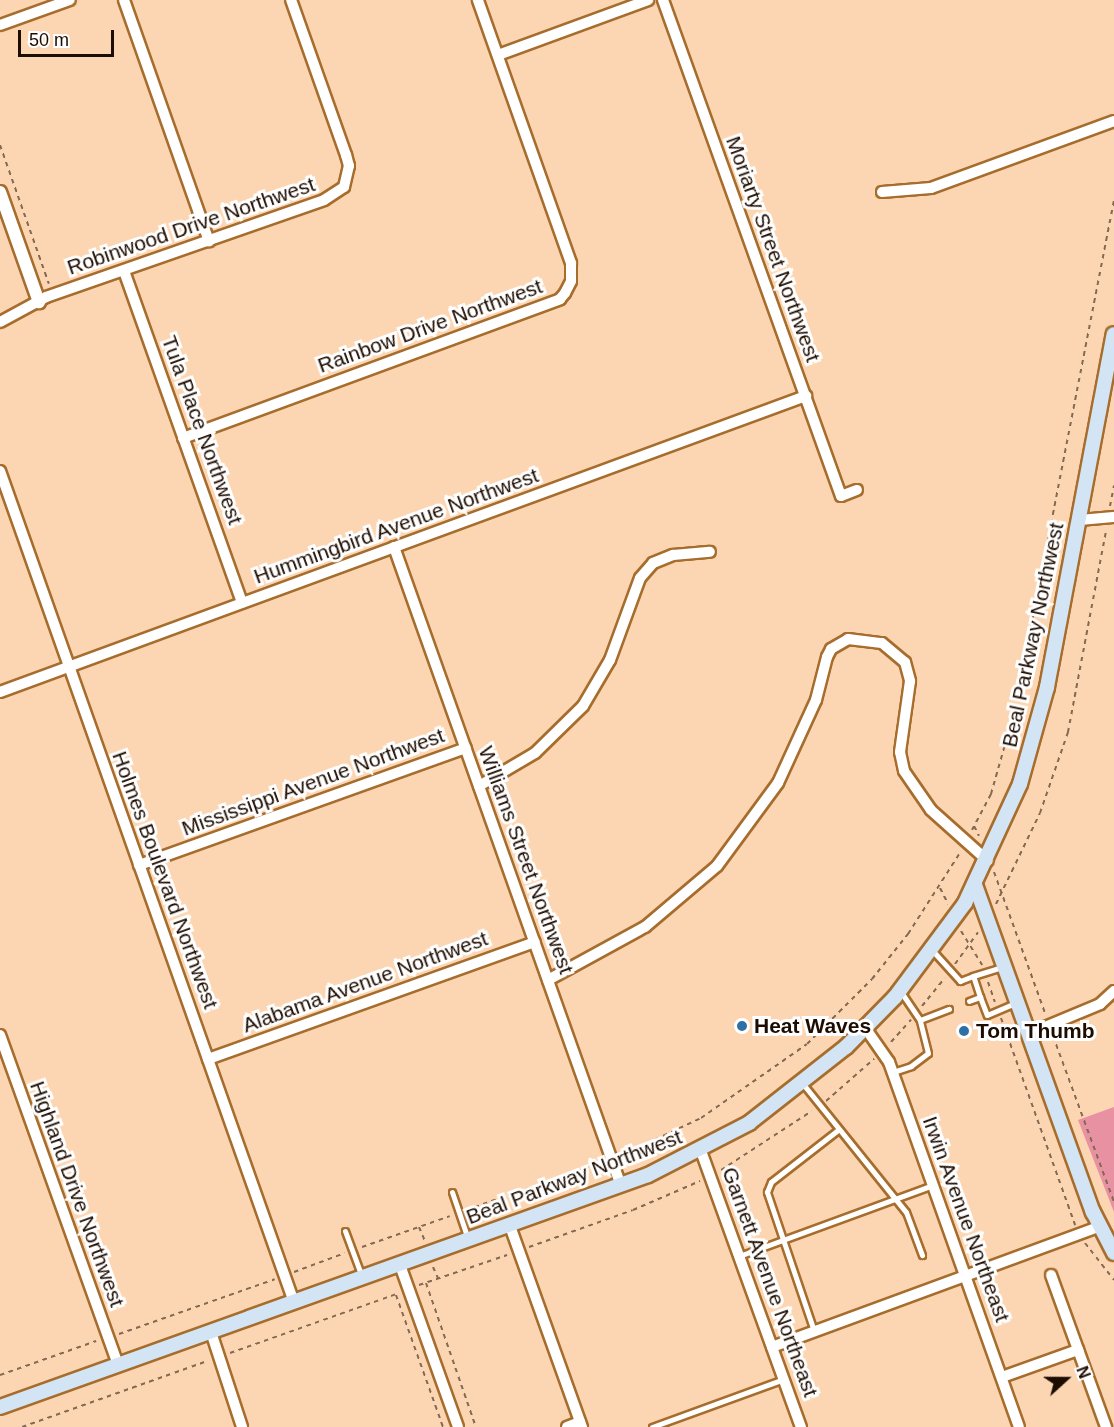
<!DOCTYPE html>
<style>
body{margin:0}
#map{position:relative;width:1114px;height:1427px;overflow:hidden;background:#fcd6b2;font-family:Helvetica,sans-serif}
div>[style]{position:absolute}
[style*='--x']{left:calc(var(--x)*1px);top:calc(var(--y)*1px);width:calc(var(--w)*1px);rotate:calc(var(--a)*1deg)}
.green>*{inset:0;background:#e891a3}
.path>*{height:2px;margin-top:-1px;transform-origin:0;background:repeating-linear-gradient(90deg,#836952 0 4.5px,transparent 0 9px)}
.roads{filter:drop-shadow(2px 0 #a66d2d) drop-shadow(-2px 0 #a66d2d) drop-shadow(0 2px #a66d2d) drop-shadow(0 -2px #a66d2d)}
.service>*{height:5px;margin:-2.5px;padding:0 2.5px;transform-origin:2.5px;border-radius:2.5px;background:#fff}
.minor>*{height:10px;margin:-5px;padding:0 5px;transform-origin:5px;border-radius:5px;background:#fff}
.tertiary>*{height:12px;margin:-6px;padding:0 6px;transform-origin:6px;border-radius:6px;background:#fff}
.secondary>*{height:14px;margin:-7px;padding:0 7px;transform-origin:7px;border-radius:7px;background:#d3e5f5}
.dots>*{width:16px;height:16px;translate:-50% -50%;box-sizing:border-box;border:3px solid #fff;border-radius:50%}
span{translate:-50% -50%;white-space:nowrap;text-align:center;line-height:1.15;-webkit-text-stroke:6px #fff;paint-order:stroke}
.street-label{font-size:21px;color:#1d0c00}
.poi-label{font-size:21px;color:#1d0c00;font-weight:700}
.left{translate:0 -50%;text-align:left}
.north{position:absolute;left:1036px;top:1349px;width:60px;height:60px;-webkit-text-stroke:4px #fff;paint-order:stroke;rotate:69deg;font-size:16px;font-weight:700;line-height:24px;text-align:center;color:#1d0c00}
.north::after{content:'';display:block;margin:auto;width:21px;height:27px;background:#1d0c00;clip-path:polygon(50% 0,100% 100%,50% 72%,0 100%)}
.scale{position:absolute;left:18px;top:30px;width:96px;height:27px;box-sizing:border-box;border:3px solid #1d0c00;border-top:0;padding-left:8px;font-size:18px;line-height:21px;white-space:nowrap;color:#1d0c00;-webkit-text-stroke:4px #fff;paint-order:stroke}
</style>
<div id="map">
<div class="green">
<i style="clip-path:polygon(1114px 1107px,1114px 1212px,1078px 1120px)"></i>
</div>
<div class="path">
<i style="--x:0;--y:145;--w:147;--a:70.6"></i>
<i style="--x:1110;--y:506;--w:21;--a:-79"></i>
<i style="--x:974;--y:826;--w:11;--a:63"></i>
<i style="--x:972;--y:830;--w:41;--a:-62.2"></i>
<i style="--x:991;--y:794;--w:88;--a:-74.2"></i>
<i style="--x:1015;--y:709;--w:519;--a:-78.99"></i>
<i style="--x:994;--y:872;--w:150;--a:70.1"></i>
<i style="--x:940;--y:888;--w:18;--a:63"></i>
<i style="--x:996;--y:904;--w:101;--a:-64.2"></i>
<i style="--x:1040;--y:813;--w:86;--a:-70.9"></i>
<i style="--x:1068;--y:732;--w:206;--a:-79.3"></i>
<i style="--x:961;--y:931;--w:40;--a:58"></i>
<i style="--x:955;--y:964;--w:39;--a:-54"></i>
<i style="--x:988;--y:982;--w:21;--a:71"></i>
<i style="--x:922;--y:1006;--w:36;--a:-51"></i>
<i style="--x:1001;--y:1018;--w:220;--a:70.3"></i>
<i style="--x:1053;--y:1036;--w:177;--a:69.8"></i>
<i style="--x:891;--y:1042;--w:30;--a:-48"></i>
<i style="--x:826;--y:1101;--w:64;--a:-41.2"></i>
<i style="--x:622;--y:1155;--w:87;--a:-25.1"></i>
<i style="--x:701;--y:1118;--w:129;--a:-34.9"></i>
<i style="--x:807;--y:1044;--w:92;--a:-45"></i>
<i style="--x:872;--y:979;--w:58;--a:-51.3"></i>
<i style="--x:908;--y:934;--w:98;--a:-57.4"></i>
<i style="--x:721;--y:1170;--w:108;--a:-33"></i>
<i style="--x:466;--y:1210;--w:142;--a:-19.3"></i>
<i style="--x:419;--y:1227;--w:15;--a:67"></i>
<i style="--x:1085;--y:1243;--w:47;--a:51.9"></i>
<i style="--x:362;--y:1247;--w:93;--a:-19.4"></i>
<i style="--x:529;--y:1247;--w:110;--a:-19.6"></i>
<i style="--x:633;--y:1210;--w:73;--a:-23.4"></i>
<i style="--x:433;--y:1267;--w:12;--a:66"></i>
<i style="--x:294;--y:1272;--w:54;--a:-20.4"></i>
<i style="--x:426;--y:1283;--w:152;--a:70.9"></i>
<i style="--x:419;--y:1285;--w:93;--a:-18.8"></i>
<i style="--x:396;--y:1295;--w:140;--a:70.4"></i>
<i style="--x:119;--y:1334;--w:165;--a:-19.4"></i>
<i style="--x:230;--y:1353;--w:177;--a:-19.5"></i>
<i style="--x:0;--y:1375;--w:102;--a:-19.5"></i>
<i style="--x:22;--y:1427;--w:196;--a:-19.6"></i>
</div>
<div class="roads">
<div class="service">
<i style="--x:932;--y:950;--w:42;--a:47.9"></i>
<i style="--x:960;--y:981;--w:14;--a:-21"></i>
<i style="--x:901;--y:992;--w:34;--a:56"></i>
<i style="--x:980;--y:997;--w:22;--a:-108"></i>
<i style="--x:973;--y:976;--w:30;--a:-17"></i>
<i style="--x:969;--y:1001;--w:12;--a:-20"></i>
<i style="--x:980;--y:997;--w:19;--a:69"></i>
<i style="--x:987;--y:1015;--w:30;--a:-23"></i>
<i style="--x:893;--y:1072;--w:19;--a:-18"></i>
<i style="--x:911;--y:1066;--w:21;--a:-37"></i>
<i style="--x:928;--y:1053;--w:34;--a:-104"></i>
<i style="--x:920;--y:1020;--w:31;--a:-21"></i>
<i style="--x:803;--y:1084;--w:164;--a:51.2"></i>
<i style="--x:906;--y:1212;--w:46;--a:69.6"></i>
<i style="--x:452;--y:1192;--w:50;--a:71.2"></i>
<i style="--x:345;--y:1231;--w:49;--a:69.7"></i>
<i style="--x:739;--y:1256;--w:207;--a:-20.1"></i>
<i style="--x:814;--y:1331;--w:147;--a:-108.7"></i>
<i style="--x:767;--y:1192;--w:11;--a:-68"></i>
<i style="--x:771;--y:1182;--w:86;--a:-37.9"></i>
<i style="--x:652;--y:1427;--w:140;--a:-20"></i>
</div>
<div class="minor">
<i style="--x:124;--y:0;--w:256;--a:70.6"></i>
<i style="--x:663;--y:0;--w:527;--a:70.26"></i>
<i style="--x:841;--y:496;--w:17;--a:-21"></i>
<i style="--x:0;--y:25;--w:74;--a:-19.7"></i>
<i style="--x:498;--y:55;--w:160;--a:-20.1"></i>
<i style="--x:882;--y:192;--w:49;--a:-4.7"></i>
<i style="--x:931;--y:188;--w:195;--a:-20.1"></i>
<i style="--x:124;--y:271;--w:352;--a:70.4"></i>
<i style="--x:0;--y:322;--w:52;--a:-28.5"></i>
<i style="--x:46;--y:297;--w:294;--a:-19.2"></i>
<i style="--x:324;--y:200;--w:24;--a:-33"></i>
<i style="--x:344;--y:187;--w:22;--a:-77"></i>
<i style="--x:349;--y:166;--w:11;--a:-105"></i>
<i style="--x:346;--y:155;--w:164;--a:-109.5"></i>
<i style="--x:183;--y:438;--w:402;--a:-20.2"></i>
<i style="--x:560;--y:299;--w:8;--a:-50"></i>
<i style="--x:565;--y:293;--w:13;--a:-63"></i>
<i style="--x:571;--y:281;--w:18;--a:-90"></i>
<i style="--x:571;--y:263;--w:279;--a:-109.5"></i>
<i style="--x:0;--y:471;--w:881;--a:70.52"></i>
<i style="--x:1079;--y:520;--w:35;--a:-5"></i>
<i style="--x:394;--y:547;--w:678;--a:70.44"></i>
<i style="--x:0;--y:692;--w:859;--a:-20.17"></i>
<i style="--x:479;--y:786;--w:65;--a:-30.5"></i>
<i style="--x:535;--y:753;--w:67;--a:-44.4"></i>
<i style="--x:583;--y:706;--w:53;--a:-59.6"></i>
<i style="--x:610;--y:660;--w:87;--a:-69.9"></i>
<i style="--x:640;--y:578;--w:20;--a:-49"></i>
<i style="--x:653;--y:563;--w:22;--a:-22"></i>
<i style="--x:673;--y:555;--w:37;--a:-5"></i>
<i style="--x:139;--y:865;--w:347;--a:-19.7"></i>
<i style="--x:548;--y:980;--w:111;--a:-28.7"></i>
<i style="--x:645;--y:927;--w:94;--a:-40.3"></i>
<i style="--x:717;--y:866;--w:103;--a:-53.7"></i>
<i style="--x:778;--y:783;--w:91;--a:-65.4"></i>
<i style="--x:816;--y:700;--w:44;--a:-75.7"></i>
<i style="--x:827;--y:657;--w:9;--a:-63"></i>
<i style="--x:831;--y:649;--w:20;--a:-30"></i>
<i style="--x:848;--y:639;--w:34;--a:7"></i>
<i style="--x:882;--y:643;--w:30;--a:40"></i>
<i style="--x:905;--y:662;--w:20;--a:75"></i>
<i style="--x:910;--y:681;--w:72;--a:98"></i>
<i style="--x:900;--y:752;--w:19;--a:78"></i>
<i style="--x:904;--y:771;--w:47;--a:55.3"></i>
<i style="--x:931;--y:810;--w:76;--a:41.8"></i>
<i style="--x:866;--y:1029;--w:40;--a:55.1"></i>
<i style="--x:889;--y:1062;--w:387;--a:70.4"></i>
<i style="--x:1028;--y:1034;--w:78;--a:-22.6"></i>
<i style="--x:1100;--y:1004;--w:19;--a:-43"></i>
<i style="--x:0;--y:1035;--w:350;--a:70.3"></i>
<i style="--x:208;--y:1059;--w:347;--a:-19.7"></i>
<i style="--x:701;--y:1151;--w:294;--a:70.1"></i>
<i style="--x:510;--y:1226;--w:214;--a:70.3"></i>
<i style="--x:400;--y:1265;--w:172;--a:70.3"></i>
<i style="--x:1051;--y:1275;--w:162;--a:70.1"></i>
<i style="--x:211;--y:1332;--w:100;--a:71.9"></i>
<i style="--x:772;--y:1347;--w:348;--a:-20.2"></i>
<i style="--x:1002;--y:1377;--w:81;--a:-19.6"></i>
<i style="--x:567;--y:1427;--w:14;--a:-21"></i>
</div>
<div class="tertiary">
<i style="--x:0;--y:192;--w:117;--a:70.5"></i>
</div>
<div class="secondary">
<i style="--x:975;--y:885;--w:348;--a:70.2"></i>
<i style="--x:1093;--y:1212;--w:46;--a:62.9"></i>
<i style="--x:0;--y:1407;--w:688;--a:-19.7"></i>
<i style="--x:648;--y:1175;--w:114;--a:-27.2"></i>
<i style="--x:749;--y:1123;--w:123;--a:-38.1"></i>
<i style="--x:846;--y:1047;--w:70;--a:-45.6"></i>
<i style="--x:895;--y:997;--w:117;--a:-53.3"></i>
<i style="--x:965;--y:903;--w:131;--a:-65.2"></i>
<i style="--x:1020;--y:784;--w:101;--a:-74.4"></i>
<i style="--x:1047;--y:687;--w:359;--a:-79.3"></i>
</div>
</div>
<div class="dots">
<i style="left:742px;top:1026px;background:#2d70a6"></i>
<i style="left:964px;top:1031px;background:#2d70a6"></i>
</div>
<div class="street-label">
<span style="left:191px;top:226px;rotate:-19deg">Robinwood Drive Northwest</span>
<span style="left:773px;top:249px;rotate:70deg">Moriarty Street Northwest</span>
<span style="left:430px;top:326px;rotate:-20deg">Rainbow Drive Northwest</span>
<span style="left:202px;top:430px;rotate:70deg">Tula Place Northwest</span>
<span style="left:396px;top:526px;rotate:-20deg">Hummingbird Avenue Northwest</span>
<span style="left:1033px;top:635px;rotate:-78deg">Beal Parkway Northwest</span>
<span style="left:313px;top:782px;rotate:-20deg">Mississippi Avenue Northwest</span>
<span style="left:526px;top:860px;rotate:70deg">Williams Street Northwest</span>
<span style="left:165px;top:880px;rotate:70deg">Holmes Boulevard Northwest</span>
<span style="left:365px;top:982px;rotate:-20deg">Alabama Avenue Northwest</span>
<span style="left:574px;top:1177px;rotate:-21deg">Beal Parkway Northwest</span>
<span style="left:77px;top:1194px;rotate:70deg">Highland Drive Northwest</span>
<span style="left:966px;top:1219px;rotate:70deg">Irwin Avenue Northeast</span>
<span style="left:770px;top:1282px;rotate:70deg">Garnett Avenue Northeast</span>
</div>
<div class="poi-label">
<span class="left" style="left:754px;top:1026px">Heat Waves</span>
<span class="left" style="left:976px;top:1031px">Tom Thumb</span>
</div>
<div class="north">N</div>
<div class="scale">50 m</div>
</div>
